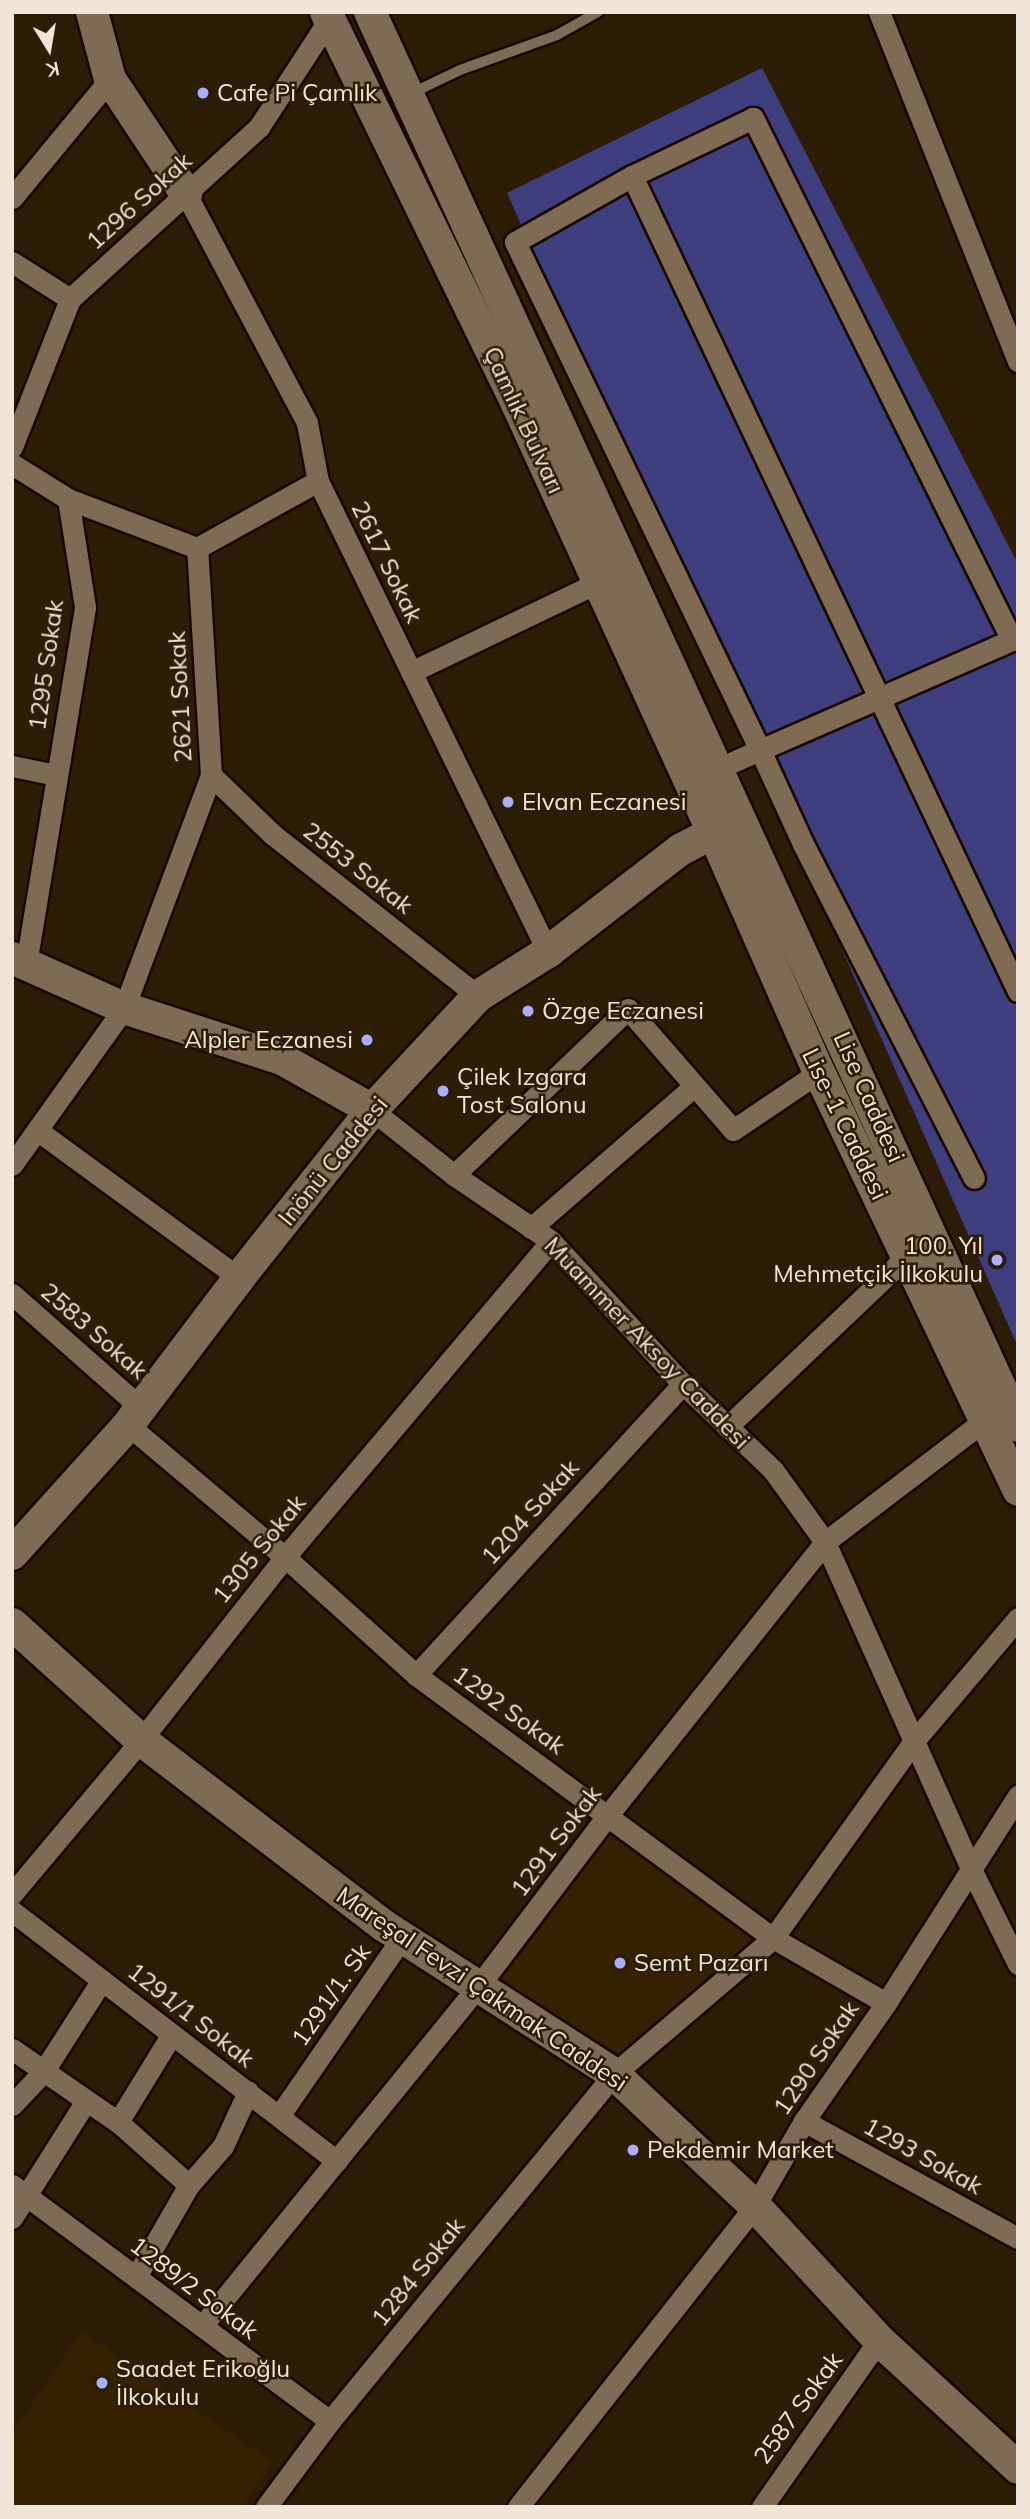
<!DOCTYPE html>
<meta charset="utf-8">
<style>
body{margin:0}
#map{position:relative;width:1030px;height:2519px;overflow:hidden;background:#2e1d06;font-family:Mulish,sans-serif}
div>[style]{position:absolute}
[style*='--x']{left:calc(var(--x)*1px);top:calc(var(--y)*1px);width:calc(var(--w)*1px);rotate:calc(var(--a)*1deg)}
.built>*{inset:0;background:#362103}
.green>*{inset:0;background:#3f3e7f}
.roads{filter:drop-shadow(2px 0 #160700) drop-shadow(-2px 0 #160700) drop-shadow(0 2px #160700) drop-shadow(0 -2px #160700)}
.lane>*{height:10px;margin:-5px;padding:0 5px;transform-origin:5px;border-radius:5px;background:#7f6b53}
.street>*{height:21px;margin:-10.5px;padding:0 10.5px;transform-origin:10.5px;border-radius:10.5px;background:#7f6b53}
.secondary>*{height:32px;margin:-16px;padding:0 16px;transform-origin:16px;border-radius:16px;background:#7f6b53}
.dots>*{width:19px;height:19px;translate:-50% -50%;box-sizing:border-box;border:4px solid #2e1d06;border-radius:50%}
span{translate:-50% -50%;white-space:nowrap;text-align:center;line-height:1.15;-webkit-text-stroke:5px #2e1d06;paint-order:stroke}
.poi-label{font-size:24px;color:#f0e5d7}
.left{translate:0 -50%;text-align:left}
.right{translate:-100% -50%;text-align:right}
.street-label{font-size:24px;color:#f0e5d7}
.frame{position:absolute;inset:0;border:14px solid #f0e5d7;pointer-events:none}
.north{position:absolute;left:14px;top:14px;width:70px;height:70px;-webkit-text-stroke:5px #2e1d06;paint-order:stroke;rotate:169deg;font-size:19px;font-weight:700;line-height:28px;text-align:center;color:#f0e5d7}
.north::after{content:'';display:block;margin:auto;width:24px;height:32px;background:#f0e5d7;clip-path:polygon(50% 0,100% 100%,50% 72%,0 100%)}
</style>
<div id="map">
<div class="built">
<i style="clip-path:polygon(608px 1815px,773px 1938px,614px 2074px,477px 1988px)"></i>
<i style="clip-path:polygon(82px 2332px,273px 2462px,242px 2507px,12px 2507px,12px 2433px)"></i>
</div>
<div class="green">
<i style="clip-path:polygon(762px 68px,1018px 564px,1018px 1347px,507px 193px)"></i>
</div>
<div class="roads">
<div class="lane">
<i style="--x:410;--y:94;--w:55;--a:-25.6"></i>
<i style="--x:460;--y:70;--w:103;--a:-19.8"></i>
<i style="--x:557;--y:35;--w:47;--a:-29.3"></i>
</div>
<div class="street">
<i style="--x:879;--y:12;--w:376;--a:68.3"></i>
<i style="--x:632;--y:176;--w:902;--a:64.66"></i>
<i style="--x:186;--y:194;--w:259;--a:62.1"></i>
<i style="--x:307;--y:423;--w:59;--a:79.3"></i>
<i style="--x:318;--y:481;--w:524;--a:63.97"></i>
<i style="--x:12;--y:198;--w:154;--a:-50.5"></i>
<i style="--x:12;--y:262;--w:69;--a:32.5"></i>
<i style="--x:12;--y:447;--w:159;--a:-68.6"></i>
<i style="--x:70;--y:299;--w:256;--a:-42.3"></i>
<i style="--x:259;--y:127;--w:137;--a:-56.9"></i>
<i style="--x:12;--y:464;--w:66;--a:32"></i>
<i style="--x:68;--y:499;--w:138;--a:20.8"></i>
<i style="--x:411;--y:672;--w:208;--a:-25.6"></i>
<i style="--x:12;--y:766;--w:45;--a:11.6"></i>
<i style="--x:719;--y:768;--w:45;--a:-23.7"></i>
<i style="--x:760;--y:750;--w:275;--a:-23.6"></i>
<i style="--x:1012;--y:640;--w:583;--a:-116.39"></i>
<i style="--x:753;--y:118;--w:134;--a:154.4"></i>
<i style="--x:632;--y:176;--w:134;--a:150.6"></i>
<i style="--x:515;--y:242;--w:564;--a:64.25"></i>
<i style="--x:760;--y:750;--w:103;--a:65.4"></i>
<i style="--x:803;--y:844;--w:375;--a:62.9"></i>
<i style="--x:211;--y:775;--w:85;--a:44"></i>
<i style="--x:272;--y:834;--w:262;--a:38.2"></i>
<i style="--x:26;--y:964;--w:362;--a:-80.6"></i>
<i style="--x:85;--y:607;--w:109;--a:-98.9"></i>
<i style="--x:372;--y:1110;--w:105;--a:38.4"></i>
<i style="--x:454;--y:1175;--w:117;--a:34.2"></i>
<i style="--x:551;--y:1241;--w:195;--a:47.3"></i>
<i style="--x:683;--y:1384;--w:124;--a:43.7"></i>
<i style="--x:773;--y:1470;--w:89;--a:54.2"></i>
<i style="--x:825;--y:1542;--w:360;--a:65.9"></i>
<i style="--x:972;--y:1871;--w:104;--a:63.7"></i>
<i style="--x:37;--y:1130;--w:250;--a:36.2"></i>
<i style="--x:12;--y:1165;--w:193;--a:-54.5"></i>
<i style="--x:124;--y:1008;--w:249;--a:-69.5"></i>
<i style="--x:211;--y:775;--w:227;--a:-93.5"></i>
<i style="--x:197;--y:548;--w:138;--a:-29"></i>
<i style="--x:454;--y:1175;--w:240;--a:-43.7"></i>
<i style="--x:628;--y:1009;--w:160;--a:49"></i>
<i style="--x:733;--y:1130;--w:104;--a:-34"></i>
<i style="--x:531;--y:1228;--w:215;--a:-41"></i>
<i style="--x:12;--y:1294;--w:171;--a:41.4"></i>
<i style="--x:128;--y:1425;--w:205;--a:40.1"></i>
<i style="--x:285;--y:1557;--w:176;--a:42"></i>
<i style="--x:416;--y:1675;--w:443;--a:36.4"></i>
<i style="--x:773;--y:1938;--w:130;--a:29.9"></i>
<i style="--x:727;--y:1427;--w:250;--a:-43.5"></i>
<i style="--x:416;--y:1675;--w:395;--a:-47.5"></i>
<i style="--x:12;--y:1894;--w:201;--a:-50"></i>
<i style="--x:141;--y:1740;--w:233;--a:-51.8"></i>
<i style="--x:285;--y:1557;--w:413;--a:-49.9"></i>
<i style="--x:12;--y:1911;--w:410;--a:37.6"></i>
<i style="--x:12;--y:2049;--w:129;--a:34.6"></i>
<i style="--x:118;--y:2122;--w:95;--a:41.6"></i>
<i style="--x:12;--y:2105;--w:45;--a:-46.8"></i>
<i style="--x:43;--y:2072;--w:109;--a:-57.3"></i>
<i style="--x:279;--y:2116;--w:216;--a:-55.4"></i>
<i style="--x:804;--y:2121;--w:244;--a:28.7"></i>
<i style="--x:118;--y:2122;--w:103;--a:-58.5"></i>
<i style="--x:12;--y:2185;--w:396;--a:36.6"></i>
<i style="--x:12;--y:2218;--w:138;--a:-57.7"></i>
<i style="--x:136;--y:2277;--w:106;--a:-60.1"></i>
<i style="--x:189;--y:2185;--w:52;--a:-48.9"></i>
<i style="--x:223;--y:2146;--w:60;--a:-65.2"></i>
<i style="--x:202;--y:2326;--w:436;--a:-50.9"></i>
<i style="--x:477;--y:1988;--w:217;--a:-52.9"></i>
<i style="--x:608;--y:1815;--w:349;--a:-51.5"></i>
<i style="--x:825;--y:1542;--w:200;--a:-37.3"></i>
<i style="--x:266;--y:2507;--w:107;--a:-53.3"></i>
<i style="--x:330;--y:2421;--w:448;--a:-50.7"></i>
<i style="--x:614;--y:2074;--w:209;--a:-40.5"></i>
<i style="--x:773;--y:1938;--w:242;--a:-54.4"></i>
<i style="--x:914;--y:1741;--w:161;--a:-49.8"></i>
<i style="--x:518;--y:2507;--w:383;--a:-51.8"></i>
<i style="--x:755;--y:2206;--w:98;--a:-60"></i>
<i style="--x:804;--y:2121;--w:144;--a:-55.2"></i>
<i style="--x:886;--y:2003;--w:246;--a:-57.5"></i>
<i style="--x:762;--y:2507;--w:204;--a:-55"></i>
</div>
<div class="secondary">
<i style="--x:92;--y:12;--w:69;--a:75"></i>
<i style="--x:110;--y:79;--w:138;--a:56.5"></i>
<i style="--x:326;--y:12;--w:436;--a:64"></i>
<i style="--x:517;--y:404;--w:471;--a:65.4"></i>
<i style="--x:713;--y:832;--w:262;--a:66.2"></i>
<i style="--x:819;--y:1072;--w:463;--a:64.5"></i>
<i style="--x:370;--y:12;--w:1555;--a:65.38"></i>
<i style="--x:12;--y:958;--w:123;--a:24.1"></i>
<i style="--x:124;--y:1008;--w:166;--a:17.9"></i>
<i style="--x:282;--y:1059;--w:103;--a:29.5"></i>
<i style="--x:12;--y:1554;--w:173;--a:-48"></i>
<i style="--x:128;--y:1425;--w:184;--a:-52.9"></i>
<i style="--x:239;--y:1278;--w:214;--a:-51.6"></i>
<i style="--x:372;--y:1110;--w:156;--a:-47.1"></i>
<i style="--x:478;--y:996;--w:83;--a:-32.2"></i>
<i style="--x:548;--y:952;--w:167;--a:-37.7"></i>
<i style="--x:680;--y:850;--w:58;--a:-27.9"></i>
<i style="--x:12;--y:1624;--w:173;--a:42"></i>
<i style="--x:141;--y:1740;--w:305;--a:37.4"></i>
<i style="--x:383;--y:1925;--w:275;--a:32.8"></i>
<i style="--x:614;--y:2074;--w:193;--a:43.1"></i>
<i style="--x:755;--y:2206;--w:183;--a:47.2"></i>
<i style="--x:879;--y:2340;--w:189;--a:42.6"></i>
</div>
</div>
<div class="dots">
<i style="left:203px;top:93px;background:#abaffb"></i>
<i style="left:508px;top:802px;background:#abaffb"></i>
<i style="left:528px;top:1011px;background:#abaffb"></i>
<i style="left:367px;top:1040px;background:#abaffb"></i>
<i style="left:443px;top:1091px;background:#abaffb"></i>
<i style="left:997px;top:1260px;background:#abaffb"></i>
<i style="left:620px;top:1963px;background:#abaffb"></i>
<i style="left:633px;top:2150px;background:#abaffb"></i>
<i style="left:102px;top:2383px;background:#abaffb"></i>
</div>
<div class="poi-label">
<span class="left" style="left:217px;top:93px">Cafe Pi Çamlık</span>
<span class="left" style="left:522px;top:802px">Elvan Eczanesi</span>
<span class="left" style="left:542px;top:1011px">Özge Eczanesi</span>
<span class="right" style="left:353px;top:1040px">Alpler Eczanesi</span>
<span class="left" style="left:457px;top:1091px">Çilek Izgara<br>Tost Salonu</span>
<span class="right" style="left:983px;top:1260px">100. Yıl<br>Mehmetçik İlkokulu</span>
<span class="left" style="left:634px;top:1963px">Semt Pazarı</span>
<span class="left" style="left:647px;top:2150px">Pekdemir Market</span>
<span class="left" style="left:116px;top:2383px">Saadet Erikoğlu<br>İlkokulu</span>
</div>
<div class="street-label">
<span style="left:139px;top:201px;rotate:-42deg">1296 Sokak</span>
<span style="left:524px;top:420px;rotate:65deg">Çamlık Bulvarı</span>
<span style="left:387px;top:562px;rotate:64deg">2617 Sokak</span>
<span style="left:46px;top:665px;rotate:-82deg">1295 Sokak</span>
<span style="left:180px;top:697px;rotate:-93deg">2621 Sokak</span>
<span style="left:358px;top:868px;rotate:38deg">2553 Sokak</span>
<span style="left:869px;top:1097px;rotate:66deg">Lise Caddesi</span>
<span style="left:845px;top:1124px;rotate:64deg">Lise-1 Caddesi</span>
<span style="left:333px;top:1161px;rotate:-51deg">Inönü Caddesi</span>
<span style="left:94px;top:1331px;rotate:41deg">2583 Sokak</span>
<span style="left:647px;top:1343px;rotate:46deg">Muammer Aksoy Caddesi</span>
<span style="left:530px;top:1512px;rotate:-48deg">1204 Sokak</span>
<span style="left:259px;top:1549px;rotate:-51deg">1305 Sokak</span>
<span style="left:509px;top:1710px;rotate:36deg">1292 Sokak</span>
<span style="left:556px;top:1841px;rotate:-53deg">1291 Sokak</span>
<span style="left:482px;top:1989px;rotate:34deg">Mareşal Fevzi Çakmak Caddesi</span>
<span style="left:331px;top:1995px;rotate:-55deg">1291/1. Sk</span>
<span style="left:191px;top:2015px;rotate:38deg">1291/1 Sokak</span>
<span style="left:816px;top:2058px;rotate:-56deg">1290 Sokak</span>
<span style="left:923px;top:2156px;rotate:29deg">1293 Sokak</span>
<span style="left:418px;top:2272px;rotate:-51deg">1284 Sokak</span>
<span style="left:194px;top:2288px;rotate:37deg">1289/2 Sokak</span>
<span style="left:798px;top:2408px;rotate:-54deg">2587 Sokak</span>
</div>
<div class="frame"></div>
<div class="north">K</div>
</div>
